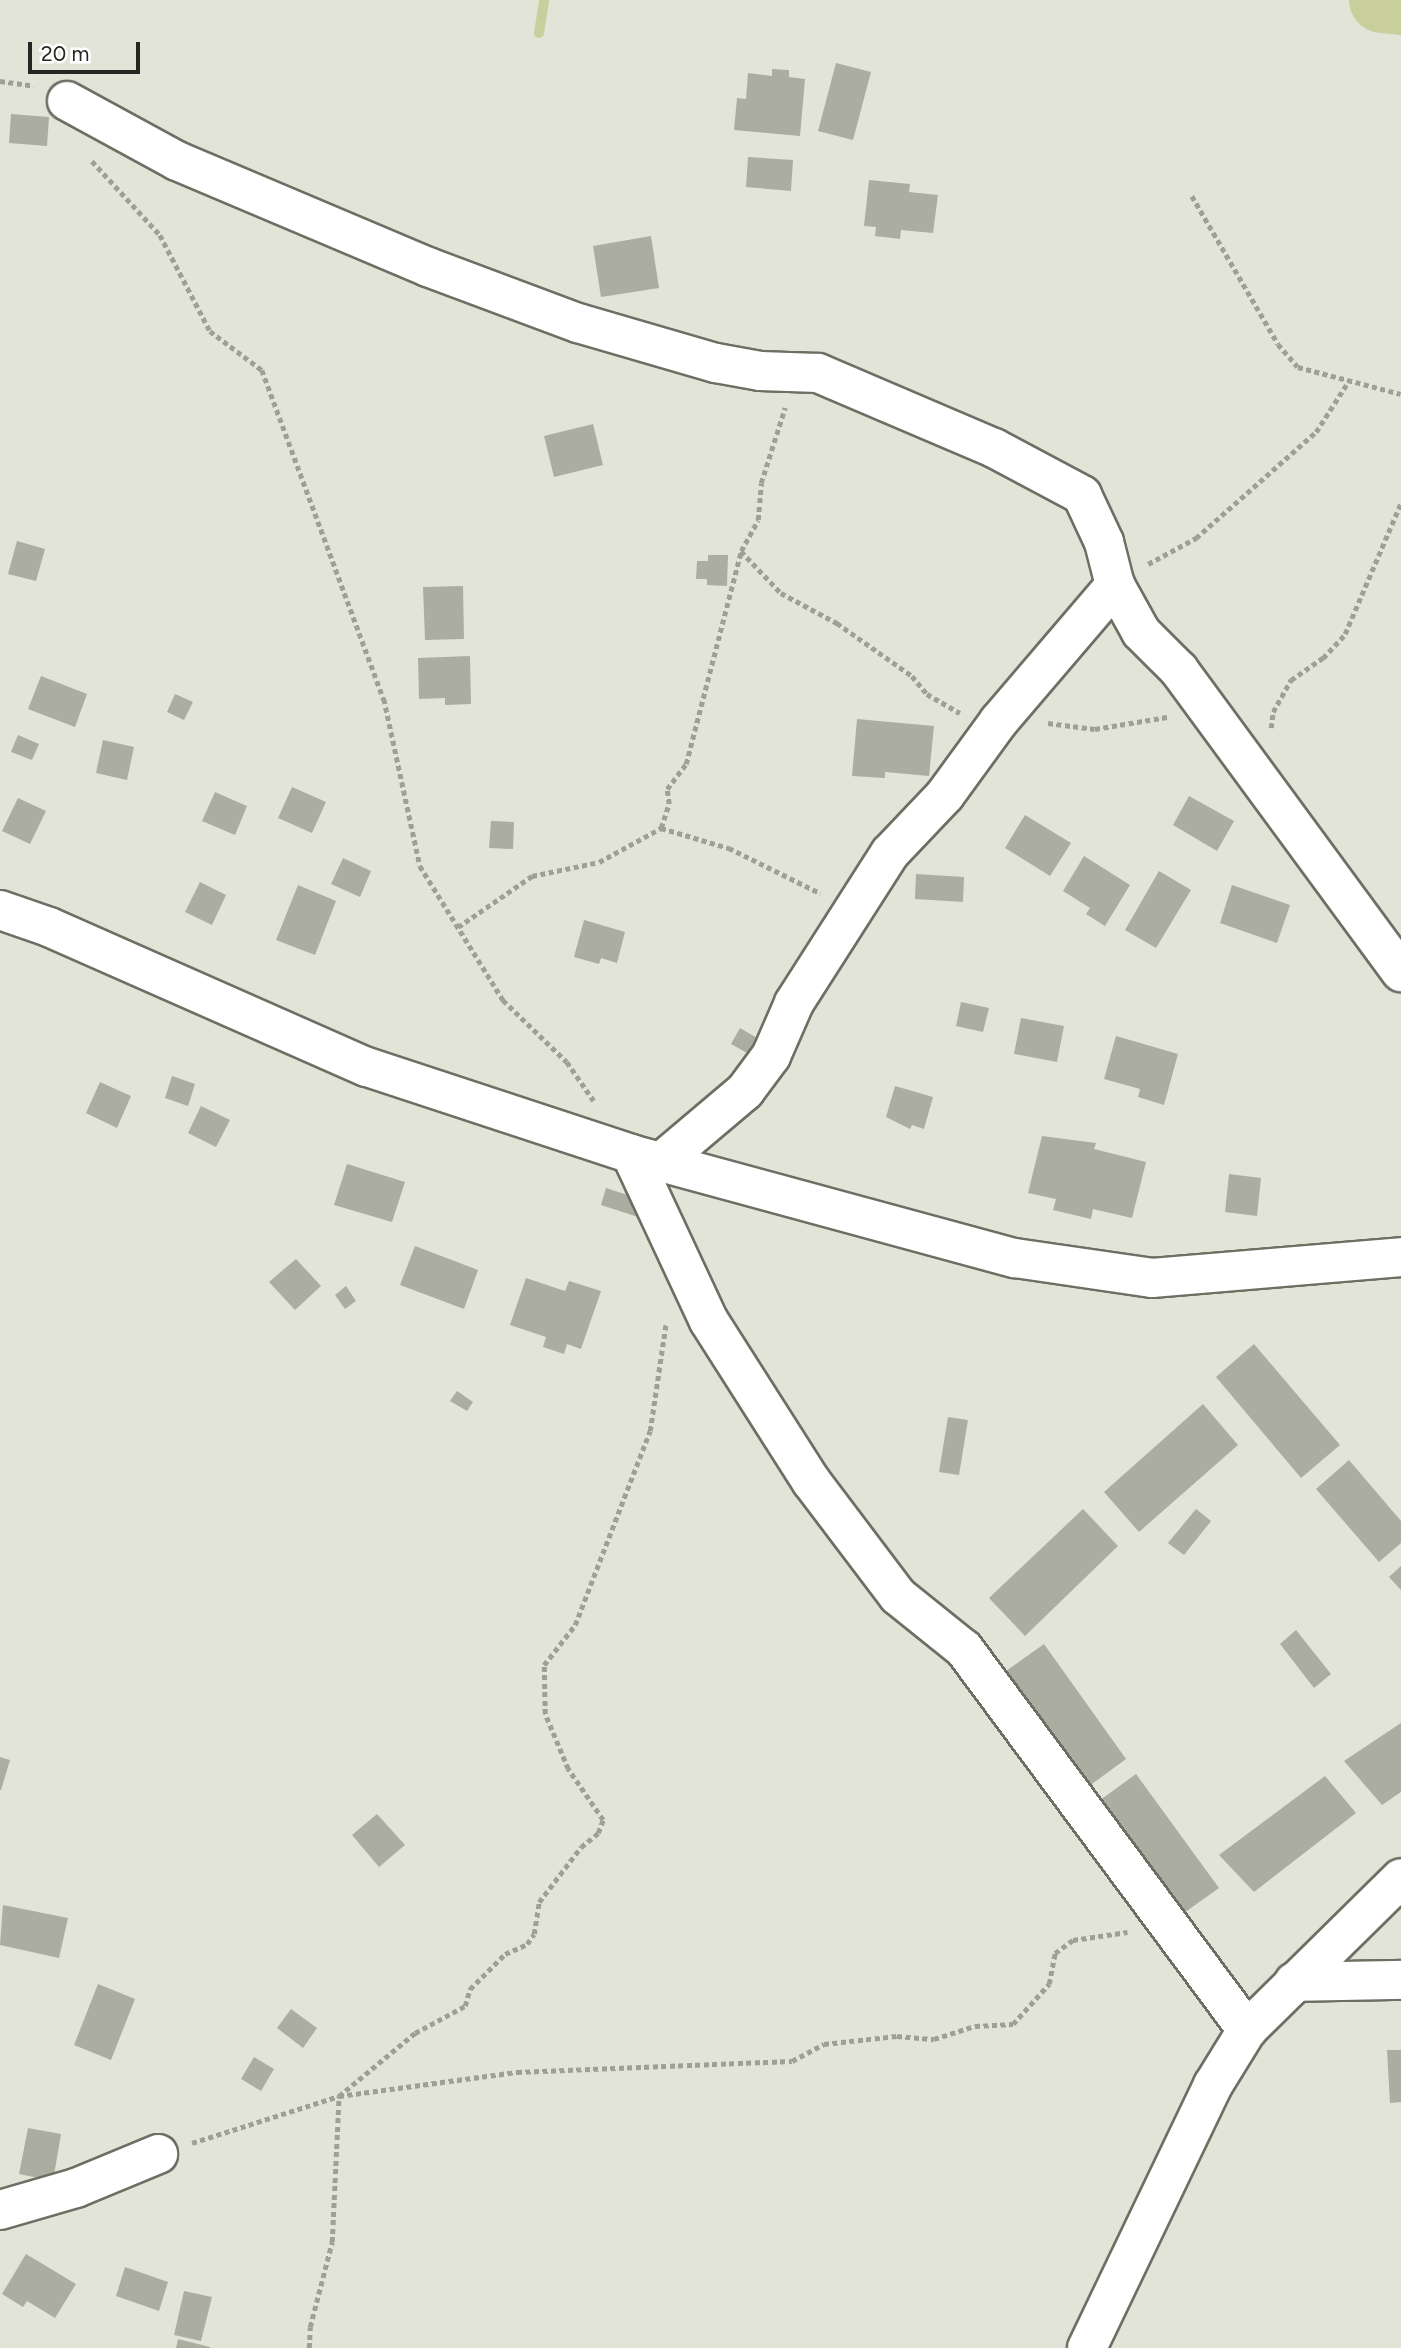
<!DOCTYPE html>
<style>
body{margin:0}
#map{position:relative;width:1401px;height:2348px;overflow:hidden;background:#e2e4d7;font-family:Figtree,sans-serif}
div>[style]{position:absolute}
[style*='--x']{left:calc(var(--x)*1px);top:calc(var(--y)*1px);width:calc(var(--w)*1px);rotate:calc(var(--a)*1deg)}
.stream>*{height:10px;margin:-5px;padding:0 5px;transform-origin:5px;border-radius:5px;background:#c8cf9c}
.river>*{height:66px;margin:-33px;padding:0 33px;transform-origin:33px;border-radius:33px;background:#c8cf9c}
.building>*{inset:0;background:#abada0}
.path>*{height:4.5px;margin-top:-2.25px;transform-origin:0;background:repeating-linear-gradient(90deg,#9ea096 0 5px,transparent 0 8.5px)}
.roads{filter:drop-shadow(2px 0 #6d6f63) drop-shadow(-2px 0 #6d6f63) drop-shadow(0 2px #6d6f63) drop-shadow(0 -2px #6d6f63)}
.minor>*{height:38px;margin:-19px;padding:0 19px;transform-origin:19px;border-radius:19px;background:#fff}
span{translate:-50% -50%;white-space:nowrap;text-align:center;line-height:1.15;-webkit-text-stroke:5px #fff;paint-order:stroke}
.scale{position:absolute;left:28px;top:42px;width:112px;height:32px;box-sizing:border-box;border:4px solid #262722;border-top:0;padding-left:9px;font-size:21px;line-height:24px;white-space:nowrap;color:#262722;-webkit-text-stroke:5px #fff;paint-order:stroke}
</style>
<div id="map">
<div class="stream">
<i style="--x:539;--y:33;--w:33;--a:-81"></i>
</div>
<div class="river">
<i style="--x:1382;--y:0;--w:19;--a:6"></i>
</div>
<div class="building">
<i style="clip-path:polygon(836px 63px,871px 72px,853px 140px,818px 131px)"></i>
<i style="clip-path:polygon(772px 69px,789px 70px,789px 77px,805px 79px,800px 136px,734px 130px,737px 98px,746px 99px,748px 73px,772px 76px)"></i>
<i style="clip-path:polygon(11px 114px,49px 117px,47px 146px,9px 143px)"></i>
<i style="clip-path:polygon(748px 157px,793px 160px,791px 191px,746px 187px)"></i>
<i style="clip-path:polygon(869px 180px,910px 184px,909px 192px,938px 195px,933px 233px,901px 230px,900px 239px,875px 236px,876px 227px,864px 226px)"></i>
<i style="clip-path:polygon(651px 236px,659px 288px,601px 297px,593px 246px)"></i>
<i style="clip-path:polygon(593px 424px,603px 465px,554px 477px,544px 436px)"></i>
<i style="clip-path:polygon(17px 541px,45px 549px,36px 581px,8px 574px)"></i>
<i style="clip-path:polygon(708px 555px,728px 555px,727px 586px,707px 585px,707px 579px,696px 579px,697px 561px,708px 561px)"></i>
<i style="clip-path:polygon(463px 586px,464px 639px,425px 640px,423px 587px)"></i>
<i style="clip-path:polygon(470px 656px,471px 704px,445px 705px,445px 698px,419px 699px,418px 658px)"></i>
<i style="clip-path:polygon(41px 676px,87px 694px,75px 727px,28px 709px)"></i>
<i style="clip-path:polygon(175px 694px,193px 702px,184px 720px,167px 712px)"></i>
<i style="clip-path:polygon(857px 719px,934px 726px,929px 776px,885px 772px,885px 778px,852px 776px)"></i>
<i style="clip-path:polygon(18px 735px,39px 744px,32px 760px,11px 752px)"></i>
<i style="clip-path:polygon(103px 740px,134px 747px,127px 780px,96px 773px)"></i>
<i style="clip-path:polygon(292px 787px,326px 802px,312px 833px,278px 818px)"></i>
<i style="clip-path:polygon(215px 792px,247px 806px,235px 835px,202px 821px)"></i>
<i style="clip-path:polygon(1189px 796px,1234px 821px,1217px 851px,1173px 825px)"></i>
<i style="clip-path:polygon(18px 798px,46px 811px,30px 844px,2px 831px)"></i>
<i style="clip-path:polygon(1025px 815px,1071px 843px,1050px 876px,1005px 848px)"></i>
<i style="clip-path:polygon(491px 821px,514px 822px,513px 849px,489px 848px)"></i>
<i style="clip-path:polygon(1084px 856px,1130px 885px,1105px 926px,1086px 914px,1090px 908px,1063px 891px)"></i>
<i style="clip-path:polygon(343px 858px,371px 871px,360px 897px,331px 884px)"></i>
<i style="clip-path:polygon(1159px 871px,1191px 890px,1156px 948px,1125px 930px)"></i>
<i style="clip-path:polygon(916px 874px,964px 877px,963px 902px,915px 899px)"></i>
<i style="clip-path:polygon(200px 882px,226px 895px,212px 925px,185px 912px)"></i>
<i style="clip-path:polygon(298px 885px,336px 901px,315px 955px,276px 940px)"></i>
<i style="clip-path:polygon(1232px 885px,1290px 905px,1277px 943px,1220px 923px)"></i>
<i style="clip-path:polygon(584px 920px,625px 932px,617px 963px,601px 958px,599px 964px,574px 957px)"></i>
<i style="clip-path:polygon(961px 1002px,989px 1008px,983px 1032px,956px 1026px)"></i>
<i style="clip-path:polygon(1021px 1018px,1064px 1026px,1057px 1062px,1014px 1054px)"></i>
<i style="clip-path:polygon(740px 1028px,769px 1045px,760px 1060px,731px 1044px)"></i>
<i style="clip-path:polygon(1116px 1036px,1178px 1054px,1164px 1105px,1138px 1097px,1140px 1089px,1104px 1079px)"></i>
<i style="clip-path:polygon(172px 1076px,195px 1084px,188px 1106px,165px 1098px)"></i>
<i style="clip-path:polygon(100px 1082px,131px 1096px,117px 1128px,86px 1113px)"></i>
<i style="clip-path:polygon(895px 1086px,933px 1097px,924px 1129px,912px 1125px,910px 1129px,886px 1117px)"></i>
<i style="clip-path:polygon(201px 1106px,230px 1120px,216px 1147px,188px 1133px)"></i>
<i style="clip-path:polygon(1042px 1136px,1096px 1143px,1094px 1149px,1146px 1162px,1132px 1218px,1093px 1209px,1091px 1219px,1053px 1210px,1056px 1199px,1028px 1193px)"></i>
<i style="clip-path:polygon(347px 1164px,405px 1182px,392px 1222px,334px 1205px)"></i>
<i style="clip-path:polygon(1229px 1174px,1261px 1178px,1257px 1216px,1225px 1212px)"></i>
<i style="clip-path:polygon(606px 1188px,643px 1200px,638px 1217px,601px 1205px)"></i>
<i style="clip-path:polygon(415px 1246px,478px 1270px,464px 1309px,400px 1285px)"></i>
<i style="clip-path:polygon(296px 1259px,321px 1286px,295px 1310px,269px 1282px)"></i>
<i style="clip-path:polygon(526px 1278px,565px 1291px,569px 1281px,601px 1291px,581px 1349px,567px 1344px,564px 1354px,543px 1347px,546px 1337px,510px 1325px)"></i>
<i style="clip-path:polygon(346px 1286px,356px 1301px,345px 1309px,335px 1295px)"></i>
<i style="clip-path:polygon(1254px 1344px,1340px 1445px,1301px 1478px,1216px 1377px)"></i>
<i style="clip-path:polygon(457px 1391px,473px 1402px,467px 1411px,450px 1401px)"></i>
<i style="clip-path:polygon(1203px 1404px,1238px 1445px,1139px 1532px,1104px 1492px)"></i>
<i style="clip-path:polygon(948px 1417px,968px 1420px,959px 1475px,939px 1472px)"></i>
<i style="clip-path:polygon(1349px 1460px,1401px 1521px,1401px 1543px,1379px 1562px,1316px 1489px)"></i>
<i style="clip-path:polygon(1083px 1509px,1118px 1546px,1025px 1636px,989px 1598px)"></i>
<i style="clip-path:polygon(1196px 1509px,1211px 1521px,1184px 1555px,1168px 1543px)"></i>
<i style="clip-path:polygon(1401px 1566px,1401px 1590px,1389px 1577px)"></i>
<i style="clip-path:polygon(1296px 1630px,1331px 1674px,1314px 1688px,1280px 1644px)"></i>
<i style="clip-path:polygon(1044px 1644px,1126px 1759px,1081px 1792px,999px 1676px)"></i>
<i style="clip-path:polygon(1401px 1723px,1401px 1792px,1382px 1805px,1344px 1761px)"></i>
<i style="clip-path:polygon(0 1757px,10px 1760px,1px 1790px,0 1790px)"></i>
<i style="clip-path:polygon(1136px 1774px,1219px 1888px,1174px 1920px,1092px 1806px)"></i>
<i style="clip-path:polygon(1325px 1776px,1356px 1813px,1254px 1892px,1219px 1855px)"></i>
<i style="clip-path:polygon(377px 1814px,405px 1845px,379px 1867px,352px 1835px)"></i>
<i style="clip-path:polygon(3px 1905px,68px 1918px,59px 1958px,0 1945px)"></i>
<i style="clip-path:polygon(98px 1984px,135px 1999px,111px 2060px,74px 2045px)"></i>
<i style="clip-path:polygon(291px 2009px,317px 2028px,303px 2048px,277px 2028px)"></i>
<i style="clip-path:polygon(1387px 2050px,1401px 2050px,1401px 2102px,1390px 2103px)"></i>
<i style="clip-path:polygon(254px 2057px,274px 2069px,261px 2091px,241px 2079px)"></i>
<i style="clip-path:polygon(28px 2128px,61px 2134px,53px 2181px,19px 2174px)"></i>
<i style="clip-path:polygon(26px 2254px,76px 2284px,55px 2318px,27px 2301px,23px 2307px,2px 2294px)"></i>
<i style="clip-path:polygon(125px 2267px,168px 2282px,159px 2311px,116px 2296px)"></i>
<i style="clip-path:polygon(184px 2291px,212px 2297px,201px 2341px,174px 2335px)"></i>
<i style="clip-path:polygon(178px 2339px,210px 2347px,210px 2348px,176px 2348px)"></i>
</div>
<div class="path">
<i style="--x:0;--y:81;--w:34;--a:8"></i>
<i style="--x:92;--y:161;--w:100;--a:47.4"></i>
<i style="--x:160;--y:235;--w:108;--a:62.5"></i>
<i style="--x:210;--y:331;--w:65;--a:36.9"></i>
<i style="--x:262;--y:370;--w:351;--a:69.7"></i>
<i style="--x:384;--y:699;--w:171;--a:77.8"></i>
<i style="--x:420;--y:866;--w:158;--a:58.2"></i>
<i style="--x:503;--y:1000;--w:89;--a:44.1"></i>
<i style="--x:567;--y:1062;--w:47;--a:55.3"></i>
<i style="--x:1192;--y:196;--w:171;--a:59.8"></i>
<i style="--x:1278;--y:344;--w:30;--a:49"></i>
<i style="--x:1298;--y:367;--w:106;--a:14.7"></i>
<i style="--x:741;--y:551;--w:58;--a:46.4"></i>
<i style="--x:781;--y:593;--w:64;--a:28.2"></i>
<i style="--x:837;--y:623;--w:92;--a:35.2"></i>
<i style="--x:912;--y:676;--w:23;--a:50"></i>
<i style="--x:927;--y:694;--w:38;--a:30"></i>
<i style="--x:1148;--y:564;--w:55;--a:-28.4"></i>
<i style="--x:1196;--y:538;--w:160;--a:-41.5"></i>
<i style="--x:1316;--y:432;--w:63;--a:-57.3"></i>
<i style="--x:1048;--y:723;--w:47;--a:7.3"></i>
<i style="--x:1095;--y:729;--w:73;--a:-9.5"></i>
<i style="--x:1271;--y:728;--w:16;--a:-83"></i>
<i style="--x:1273;--y:712;--w:37;--a:-61"></i>
<i style="--x:1291;--y:680;--w:39;--a:-35"></i>
<i style="--x:1323;--y:658;--w:33;--a:-47"></i>
<i style="--x:1345;--y:634;--w:142;--a:-66.9"></i>
<i style="--x:661;--y:828;--w:25;--a:-72"></i>
<i style="--x:669;--y:804;--w:15;--a:-98"></i>
<i style="--x:667;--y:789;--w:31;--a:-53"></i>
<i style="--x:686;--y:764;--w:220;--a:-75.5"></i>
<i style="--x:741;--y:551;--w:35;--a:-61"></i>
<i style="--x:758;--y:520;--w:37;--a:-85"></i>
<i style="--x:761;--y:483;--w:79;--a:-72.3"></i>
<i style="--x:458;--y:927;--w:90;--a:-34.6"></i>
<i style="--x:532;--y:876;--w:68;--a:-11.8"></i>
<i style="--x:599;--y:862;--w:71;--a:-28.7"></i>
<i style="--x:661;--y:828;--w:71;--a:16.4"></i>
<i style="--x:729;--y:848;--w:102;--a:26.3"></i>
<i style="--x:192;--y:2143;--w:154;--a:-17.7"></i>
<i style="--x:339;--y:2096;--w:180;--a:-7.7"></i>
<i style="--x:517;--y:2072;--w:275;--a:-2.3"></i>
<i style="--x:792;--y:2061;--w:36;--a:-28"></i>
<i style="--x:824;--y:2044;--w:73;--a:-6.3"></i>
<i style="--x:897;--y:2036;--w:37;--a:5"></i>
<i style="--x:934;--y:2039;--w:43;--a:-17.6"></i>
<i style="--x:975;--y:2026;--w:38;--a:-3"></i>
<i style="--x:1013;--y:2024;--w:54;--a:-48"></i>
<i style="--x:1049;--y:1984;--w:32;--a:-79"></i>
<i style="--x:1055;--y:1953;--w:22;--a:-36"></i>
<i style="--x:1073;--y:1940;--w:55;--a:-8.4"></i>
<i style="--x:309;--y:2348;--w:21;--a:-87"></i>
<i style="--x:310;--y:2327;--w:88;--a:-75.5"></i>
<i style="--x:332;--y:2242;--w:146;--a:-87.3"></i>
<i style="--x:339;--y:2096;--w:99;--a:-39.7"></i>
<i style="--x:415;--y:2033;--w:57;--a:-28.4"></i>
<i style="--x:465;--y:2006;--w:18;--a:-74"></i>
<i style="--x:470;--y:1989;--w:49;--a:-45"></i>
<i style="--x:505;--y:1954;--w:24;--a:-24"></i>
<i style="--x:527;--y:1944;--w:12;--a:-55"></i>
<i style="--x:534;--y:1934;--w:32;--a:-81"></i>
<i style="--x:539;--y:1902;--w:69;--a:-52.6"></i>
<i style="--x:581;--y:1847;--w:22;--a:-39"></i>
<i style="--x:598;--y:1833;--w:14;--a:-69"></i>
<i style="--x:603;--y:1820;--w:62;--a:-124.5"></i>
<i style="--x:568;--y:1769;--w:60;--a:-112.7"></i>
<i style="--x:545;--y:1714;--w:49;--a:-91.2"></i>
<i style="--x:544;--y:1665;--w:51;--a:-52.2"></i>
<i style="--x:575;--y:1625;--w:208;--a:-68.9"></i>
<i style="--x:650;--y:1431;--w:110;--a:-81.6"></i>
</div>
<div class="roads">
<div class="minor">
<i style="--x:67;--y:101;--w:125;--a:28.6"></i>
<i style="--x:177;--y:161;--w:272;--a:22.9"></i>
<i style="--x:428;--y:267;--w:160;--a:20.5"></i>
<i style="--x:578;--y:323;--w:144;--a:16.2"></i>
<i style="--x:716;--y:363;--w:45;--a:10.3"></i>
<i style="--x:760;--y:371;--w:58;--a:2"></i>
<i style="--x:818;--y:373;--w:191;--a:23.1"></i>
<i style="--x:994;--y:448;--w:100;--a:28.1"></i>
<i style="--x:1082;--y:495;--w:52;--a:64.9"></i>
<i style="--x:1104;--y:542;--w:44;--a:75.7"></i>
<i style="--x:1115;--y:585;--w:54;--a:61"></i>
<i style="--x:1141;--y:632;--w:54;--a:45"></i>
<i style="--x:1179;--y:670;--w:375;--a:53.7"></i>
<i style="--x:0;--y:910;--w:52;--a:19.1"></i>
<i style="--x:49;--y:927;--w:347;--a:23.8"></i>
<i style="--x:367;--y:1067;--w:278;--a:18.2"></i>
<i style="--x:631;--y:1154;--w:398;--a:15.2"></i>
<i style="--x:1015;--y:1258;--w:138;--a:8.3"></i>
<i style="--x:1152;--y:1278;--w:250;--a:-4.8"></i>
<i style="--x:631;--y:1154;--w:184;--a:65"></i>
<i style="--x:709;--y:1321;--w:190;--a:57.5"></i>
<i style="--x:811;--y:1481;--w:144;--a:52.9"></i>
<i style="--x:898;--y:1596;--w:85;--a:38.8"></i>
<i style="--x:964;--y:1649;--w:475;--a:53.4"></i>
<i style="--x:661;--y:1162;--w:110;--a:-40.2"></i>
<i style="--x:745;--y:1091;--w:44;--a:-53.4"></i>
<i style="--x:771;--y:1056;--w:58;--a:-66.5"></i>
<i style="--x:794;--y:1003;--w:178;--a:-57.4"></i>
<i style="--x:890;--y:853;--w:80;--a:-46.5"></i>
<i style="--x:945;--y:795;--w:92;--a:-53.9"></i>
<i style="--x:999;--y:721;--w:179;--a:-49.5"></i>
<i style="--x:1294;--y:1982;--w:107;--a:-1.1"></i>
<i style="--x:0;--y:2210;--w:79;--a:-16.1"></i>
<i style="--x:76;--y:2188;--w:89;--a:-22.5"></i>
<i style="--x:1087;--y:2348;--w:292;--a:-64.4"></i>
<i style="--x:1213;--y:2085;--w:65;--a:-58.3"></i>
<i style="--x:1247;--y:2030;--w:216;--a:-44.6"></i>
</div>
</div>
<div class="scale">20 m</div>
</div>
